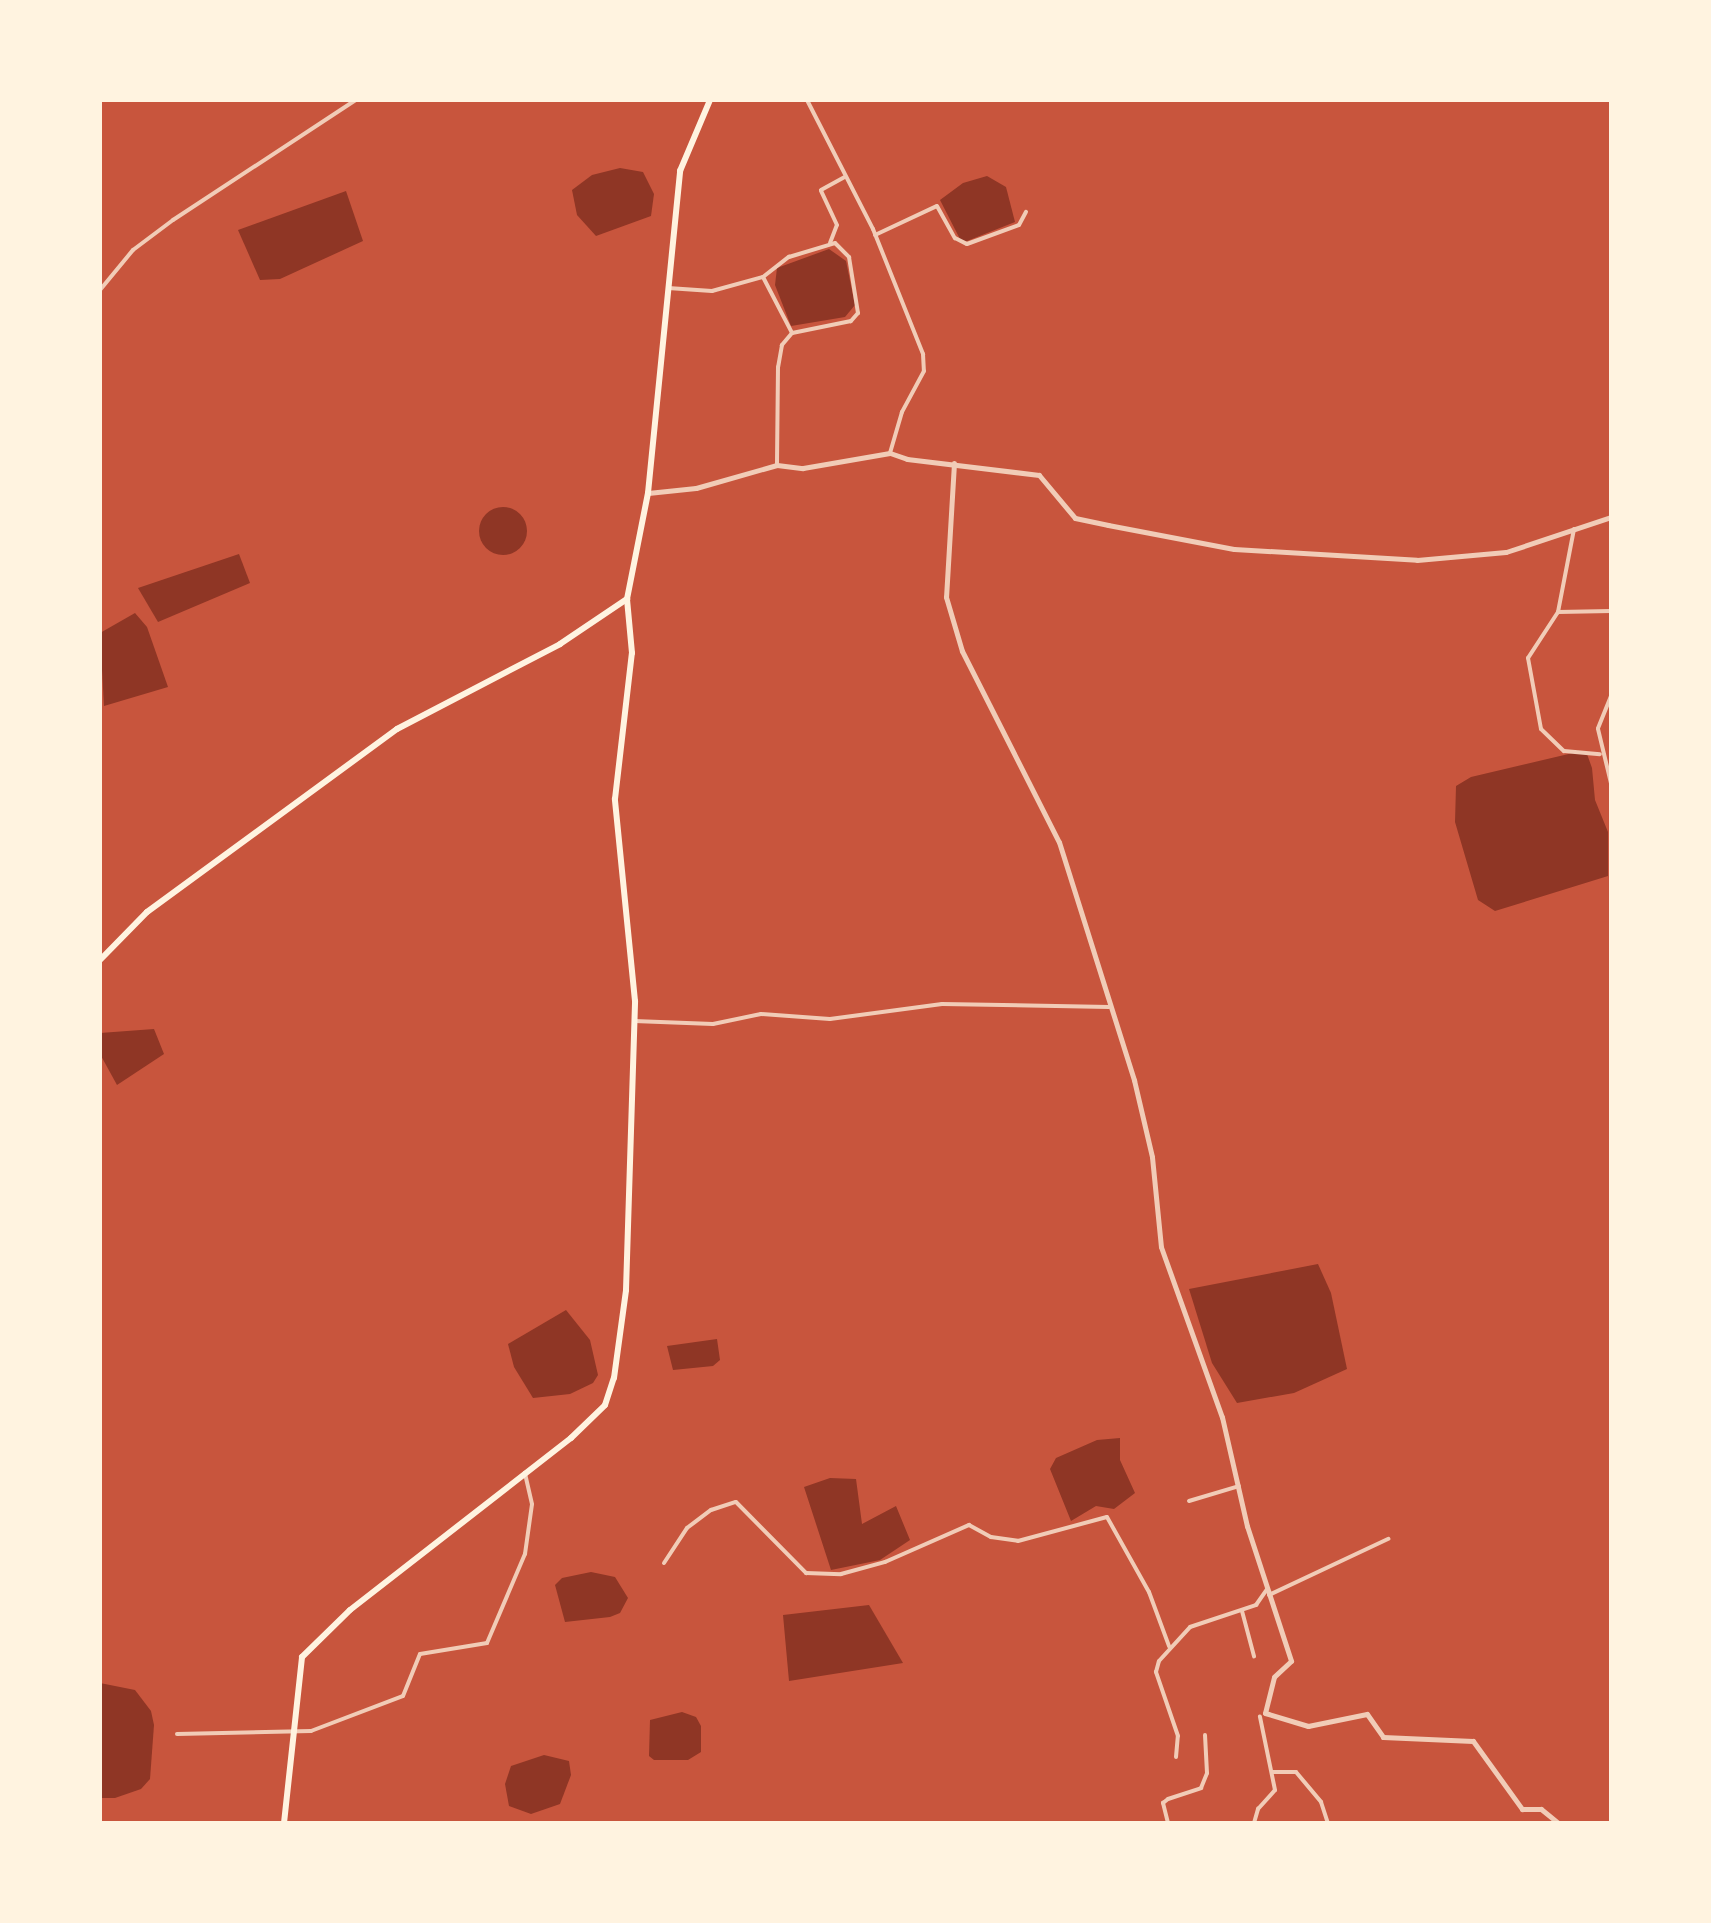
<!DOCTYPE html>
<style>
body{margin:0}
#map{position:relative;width:1711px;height:1923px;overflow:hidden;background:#c8553d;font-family:Lora,serif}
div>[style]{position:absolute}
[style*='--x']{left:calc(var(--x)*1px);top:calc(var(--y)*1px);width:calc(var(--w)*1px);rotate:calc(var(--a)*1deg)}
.water>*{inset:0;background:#8f3625}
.round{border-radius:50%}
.minor>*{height:4px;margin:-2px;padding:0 2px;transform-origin:2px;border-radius:2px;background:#f1ccb7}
.tertiary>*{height:5px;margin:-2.5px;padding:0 2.5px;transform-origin:2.5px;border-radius:2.5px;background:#f1ccb7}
.secondary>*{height:6px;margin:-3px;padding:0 3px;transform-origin:3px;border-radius:3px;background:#fff3e0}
.primary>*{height:6px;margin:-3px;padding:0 3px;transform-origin:3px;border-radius:3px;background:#fff3e0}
span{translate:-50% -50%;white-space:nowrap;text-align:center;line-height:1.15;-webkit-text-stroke:7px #fff3e0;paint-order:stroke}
.frame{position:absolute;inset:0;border:102px solid #fff3e0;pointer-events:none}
</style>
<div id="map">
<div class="water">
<i style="clip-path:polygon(620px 168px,643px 172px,654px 194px,651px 216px,596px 236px,577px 215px,572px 190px,592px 175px)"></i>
<i style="clip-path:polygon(987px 176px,1006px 187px,1015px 222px,962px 243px,940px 200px,963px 183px)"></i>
<i style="clip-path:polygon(346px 191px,363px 241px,280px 279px,260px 280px,238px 230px)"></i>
<i style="clip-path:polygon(829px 249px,846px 261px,855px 305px,845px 317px,791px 326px,775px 285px,777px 268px)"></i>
<i class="round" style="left:479px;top:507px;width:48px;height:48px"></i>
<i style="clip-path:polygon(239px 554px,250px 583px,158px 622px,138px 588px)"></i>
<i style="clip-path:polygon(135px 613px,147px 627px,168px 687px,104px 706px,100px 633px)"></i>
<i style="clip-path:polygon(1577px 752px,1587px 754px,1592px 768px,1595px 800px,1608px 832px,1608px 876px,1495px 911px,1478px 900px,1455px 822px,1456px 786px,1471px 777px)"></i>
<i style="clip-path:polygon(154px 1029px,164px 1054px,117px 1085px,100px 1054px,100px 1033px)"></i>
<i style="clip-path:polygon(1318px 1264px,1331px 1293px,1347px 1369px,1294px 1393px,1237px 1403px,1212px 1363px,1189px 1289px)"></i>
<i style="clip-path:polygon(566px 1310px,590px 1340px,598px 1375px,593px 1383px,570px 1394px,533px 1398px,514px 1367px,508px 1344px)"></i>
<i style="clip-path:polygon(717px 1339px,720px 1360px,713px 1366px,673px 1370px,667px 1346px)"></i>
<i style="clip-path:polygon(1120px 1438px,1120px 1460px,1135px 1493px,1114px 1509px,1096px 1506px,1071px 1521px,1050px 1469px,1056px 1458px,1097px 1440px)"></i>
<i style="clip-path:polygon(830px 1478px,856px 1479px,862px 1524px,896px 1506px,910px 1540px,880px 1560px,831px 1570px,804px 1487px)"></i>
<i style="clip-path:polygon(591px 1572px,615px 1577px,628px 1598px,620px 1613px,610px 1617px,565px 1622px,555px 1585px,562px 1578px)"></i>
<i style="clip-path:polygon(869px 1605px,903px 1663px,789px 1681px,783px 1615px)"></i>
<i style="clip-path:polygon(100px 1683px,135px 1690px,151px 1711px,154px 1725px,150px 1779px,141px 1789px,115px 1798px,100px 1798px)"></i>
<i style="clip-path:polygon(682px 1712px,696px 1717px,701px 1726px,701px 1752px,688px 1760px,654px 1760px,649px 1756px,650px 1720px)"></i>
<i style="clip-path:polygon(544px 1755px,569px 1761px,571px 1775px,560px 1804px,531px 1814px,509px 1806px,505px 1784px,511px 1766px)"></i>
</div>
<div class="minor">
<i style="--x:807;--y:100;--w:145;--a:62.9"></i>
<i style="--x:873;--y:229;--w:135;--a:68.2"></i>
<i style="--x:923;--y:354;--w:17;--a:87"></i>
<i style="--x:924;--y:371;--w:47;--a:118.2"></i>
<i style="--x:902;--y:412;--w:43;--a:106.3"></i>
<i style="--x:875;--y:235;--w:68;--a:-25.1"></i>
<i style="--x:937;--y:206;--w:37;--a:61"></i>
<i style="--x:955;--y:238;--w:13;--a:27"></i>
<i style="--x:967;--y:244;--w:55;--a:-20.1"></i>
<i style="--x:1019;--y:225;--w:15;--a:-62"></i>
<i style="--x:830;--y:243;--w:19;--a:-69"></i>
<i style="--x:837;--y:225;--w:38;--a:-115"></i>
<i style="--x:821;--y:190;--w:26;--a:-29"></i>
<i style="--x:763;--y:277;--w:33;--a:-38"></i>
<i style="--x:789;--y:257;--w:48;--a:-16.9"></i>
<i style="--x:835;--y:243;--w:20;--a:45"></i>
<i style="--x:849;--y:257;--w:57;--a:80.9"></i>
<i style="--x:858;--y:313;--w:11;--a:131"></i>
<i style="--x:851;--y:321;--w:60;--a:168.5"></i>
<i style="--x:668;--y:288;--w:44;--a:3.9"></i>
<i style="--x:712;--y:291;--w:53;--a:-15.4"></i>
<i style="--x:763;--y:277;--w:63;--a:62.6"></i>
<i style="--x:792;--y:333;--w:16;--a:130"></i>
<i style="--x:782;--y:345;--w:22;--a:100"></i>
<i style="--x:778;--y:367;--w:98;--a:90.6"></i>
<i style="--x:100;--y:290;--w:52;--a:-50.5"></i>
<i style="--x:133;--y:250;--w:50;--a:-36.9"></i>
<i style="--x:173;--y:220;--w:219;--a:-33.3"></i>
<i style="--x:1574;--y:529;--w:85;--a:100.9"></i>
<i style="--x:1558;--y:612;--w:53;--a:-1.1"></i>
<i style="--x:1558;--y:612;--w:55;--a:123.1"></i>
<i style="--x:1528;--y:658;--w:72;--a:79.6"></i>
<i style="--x:1541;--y:729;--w:32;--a:44"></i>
<i style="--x:1564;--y:751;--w:36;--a:5"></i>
<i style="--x:1611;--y:696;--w:35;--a:112"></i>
<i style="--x:1598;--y:729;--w:56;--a:76.5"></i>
<i style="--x:634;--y:1021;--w:79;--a:2.2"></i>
<i style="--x:713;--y:1024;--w:49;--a:-11.8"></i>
<i style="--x:761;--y:1014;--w:69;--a:4.1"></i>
<i style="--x:830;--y:1019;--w:113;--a:-7.6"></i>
<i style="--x:942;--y:1004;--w:167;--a:1"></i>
<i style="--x:1189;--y:1501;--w:52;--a:-16.7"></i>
<i style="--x:664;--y:1563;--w:42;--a:-56.7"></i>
<i style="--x:687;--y:1528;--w:30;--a:-37"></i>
<i style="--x:711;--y:1510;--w:26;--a:-18"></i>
<i style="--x:736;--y:1502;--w:100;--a:45.4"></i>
<i style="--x:806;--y:1573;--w:35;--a:2"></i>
<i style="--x:841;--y:1574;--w:46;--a:-15.3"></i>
<i style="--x:885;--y:1562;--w:92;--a:-23.8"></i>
<i style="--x:969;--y:1525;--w:25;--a:29"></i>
<i style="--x:991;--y:1537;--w:27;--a:8"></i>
<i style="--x:1018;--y:1541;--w:92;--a:-15.1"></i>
<i style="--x:1107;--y:1517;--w:86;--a:60.8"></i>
<i style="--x:1149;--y:1592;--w:58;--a:69.7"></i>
<i style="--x:1269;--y:1595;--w:132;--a:-25.2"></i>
<i style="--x:1242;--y:1611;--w:47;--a:75.1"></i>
<i style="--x:177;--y:1734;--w:134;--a:-1.3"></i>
<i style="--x:311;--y:1731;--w:98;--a:-20.8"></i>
<i style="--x:403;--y:1696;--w:45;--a:-68"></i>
<i style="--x:420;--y:1654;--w:68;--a:-9.3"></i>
<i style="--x:487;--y:1643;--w:97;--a:-66.9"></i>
<i style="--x:525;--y:1554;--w:50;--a:-82"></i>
<i style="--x:532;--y:1504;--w:32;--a:-103"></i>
<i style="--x:1176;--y:1757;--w:21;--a:-85"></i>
<i style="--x:1178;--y:1736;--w:68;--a:-109"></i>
<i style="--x:1156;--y:1672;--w:11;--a:-75"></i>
<i style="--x:1159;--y:1661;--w:46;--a:-47.6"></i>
<i style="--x:1190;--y:1627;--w:70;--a:-18.4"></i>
<i style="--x:1256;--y:1605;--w:19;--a:-55"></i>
<i style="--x:1273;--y:1772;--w:23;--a:0"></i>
<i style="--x:1296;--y:1772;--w:39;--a:50"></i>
<i style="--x:1321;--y:1802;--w:22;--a:72"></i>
<i style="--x:1168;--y:1823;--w:21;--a:-104"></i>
<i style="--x:1163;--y:1803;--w:6;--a:-39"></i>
<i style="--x:1168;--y:1799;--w:35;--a:-18"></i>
<i style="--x:1201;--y:1788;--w:16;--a:-68"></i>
<i style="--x:1207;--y:1773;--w:38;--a:-93"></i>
<i style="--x:1254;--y:1823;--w:15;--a:-74"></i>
<i style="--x:1258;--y:1809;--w:25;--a:-48"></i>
<i style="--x:1275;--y:1790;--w:75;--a:-101.6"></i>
</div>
<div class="tertiary">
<i style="--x:954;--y:463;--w:134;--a:93.4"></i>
<i style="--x:946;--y:597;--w:56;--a:73.5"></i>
<i style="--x:962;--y:651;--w:214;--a:63.1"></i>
<i style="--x:1059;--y:842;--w:250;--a:72.5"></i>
<i style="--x:1134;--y:1080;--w:79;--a:76.8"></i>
<i style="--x:1152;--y:1157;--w:90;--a:84.3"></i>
<i style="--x:1161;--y:1247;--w:181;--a:70.3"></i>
<i style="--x:1222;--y:1417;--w:112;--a:77.1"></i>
<i style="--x:1247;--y:1526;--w:142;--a:71.9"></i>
<i style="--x:1291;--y:1661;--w:23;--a:137"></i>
<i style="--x:1274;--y:1677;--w:37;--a:104"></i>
<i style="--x:1265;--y:1713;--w:45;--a:16.8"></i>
<i style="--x:1308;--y:1726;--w:60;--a:-11.5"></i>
<i style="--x:1367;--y:1714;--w:28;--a:55"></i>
<i style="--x:1383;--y:1737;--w:90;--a:2.5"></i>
<i style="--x:1473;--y:1741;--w:84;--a:54.2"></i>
<i style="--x:1522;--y:1809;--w:19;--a:0"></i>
<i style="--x:1541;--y:1809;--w:22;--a:39"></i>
<i style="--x:648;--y:493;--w:48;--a:-5.9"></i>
<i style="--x:696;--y:488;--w:84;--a:-15.9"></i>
<i style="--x:777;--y:465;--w:26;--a:7"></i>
<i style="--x:803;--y:468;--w:88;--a:-9.8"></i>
<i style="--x:890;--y:453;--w:18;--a:19"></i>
<i style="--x:907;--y:459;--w:133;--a:6.9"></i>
<i style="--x:1039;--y:475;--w:56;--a:50.1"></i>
<i style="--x:1075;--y:518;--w:34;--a:12"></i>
<i style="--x:1108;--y:525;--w:128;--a:10.8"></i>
<i style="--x:1234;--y:549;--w:183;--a:3.4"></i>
<i style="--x:1417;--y:560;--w:89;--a:-5.1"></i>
<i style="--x:1506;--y:552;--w:111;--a:-18.4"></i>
</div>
<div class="secondary">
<i style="--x:100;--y:960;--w:67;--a:-45.6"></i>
<i style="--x:147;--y:912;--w:310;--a:-36.2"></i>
<i style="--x:397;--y:729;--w:184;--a:-27.5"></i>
<i style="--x:560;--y:644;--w:81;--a:-33.9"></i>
</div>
<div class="primary">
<i style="--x:284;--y:1823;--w:167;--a:-83.8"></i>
<i style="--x:302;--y:1657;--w:67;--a:-44.4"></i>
<i style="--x:350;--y:1610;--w:280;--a:-37.9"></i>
<i style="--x:571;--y:1438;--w:47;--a:-44.1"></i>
<i style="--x:605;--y:1405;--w:28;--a:-72"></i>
<i style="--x:614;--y:1378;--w:89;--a:-82.2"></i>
<i style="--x:626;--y:1290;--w:289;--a:-88.2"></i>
<i style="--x:635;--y:1001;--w:203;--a:-95.7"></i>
<i style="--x:615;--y:799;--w:147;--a:-83.4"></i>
<i style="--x:632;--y:653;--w:54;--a:-95.3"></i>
<i style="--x:627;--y:599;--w:108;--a:-78.8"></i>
<i style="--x:648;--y:493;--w:324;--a:-84.3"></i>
<i style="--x:680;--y:171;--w:77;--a:-67.1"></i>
</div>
<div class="frame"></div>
</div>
